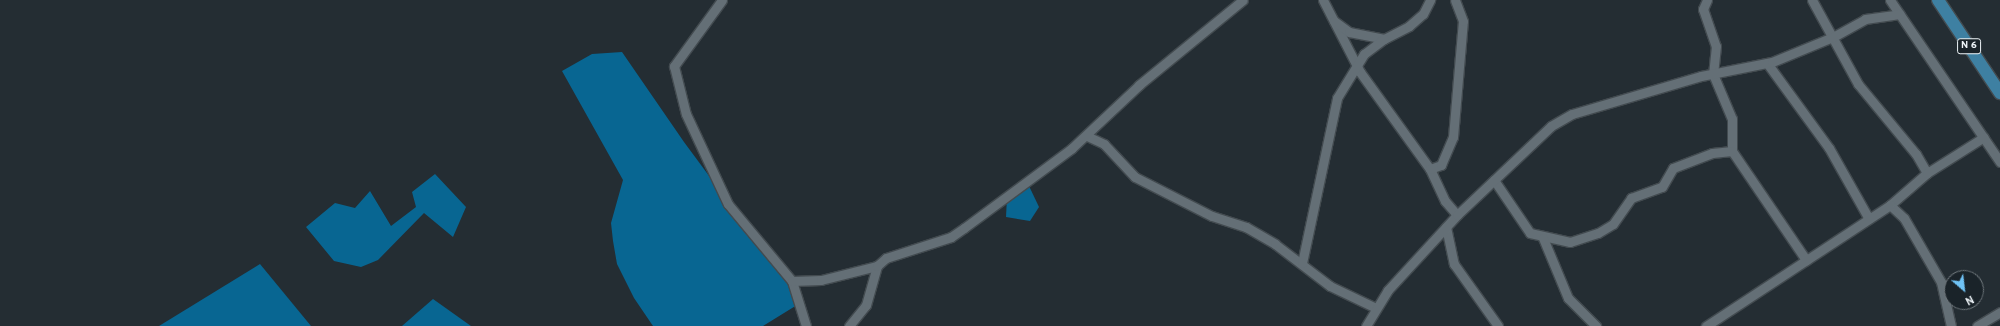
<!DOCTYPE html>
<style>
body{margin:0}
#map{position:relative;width:2000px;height:326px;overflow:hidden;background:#242d33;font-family:Overpass,sans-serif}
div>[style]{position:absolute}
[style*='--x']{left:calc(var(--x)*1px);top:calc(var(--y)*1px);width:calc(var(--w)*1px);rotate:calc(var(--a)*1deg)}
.forest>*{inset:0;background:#086692}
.roads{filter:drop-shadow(1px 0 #434b50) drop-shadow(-1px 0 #434b50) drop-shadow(0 1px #434b50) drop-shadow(0 -1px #434b50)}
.minor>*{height:9px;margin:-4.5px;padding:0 4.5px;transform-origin:4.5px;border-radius:4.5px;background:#646f76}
.major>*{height:12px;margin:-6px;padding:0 6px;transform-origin:6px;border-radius:6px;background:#3e80a2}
span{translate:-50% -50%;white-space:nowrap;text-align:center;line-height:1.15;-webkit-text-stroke:4px #1a2329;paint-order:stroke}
.shield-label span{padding:1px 3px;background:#1a2329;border:1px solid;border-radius:3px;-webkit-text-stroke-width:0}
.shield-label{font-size:10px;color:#eff5f9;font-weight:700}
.north{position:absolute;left:1944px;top:270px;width:40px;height:40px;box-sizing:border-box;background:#1a2329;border:1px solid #6f777c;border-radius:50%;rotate:152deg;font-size:11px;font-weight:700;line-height:16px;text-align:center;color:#eff5f9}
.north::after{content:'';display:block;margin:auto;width:14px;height:18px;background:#6fc2f4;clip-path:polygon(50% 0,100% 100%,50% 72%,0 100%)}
</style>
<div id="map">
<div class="forest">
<i style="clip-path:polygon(622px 52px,684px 142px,789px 284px,797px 305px,763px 326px,653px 326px,634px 298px,617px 264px,613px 241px,611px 223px,623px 180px,562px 71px,592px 54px)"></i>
<i style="clip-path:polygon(435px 174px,466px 207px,453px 237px,424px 213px,378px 260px,361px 267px,334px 261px,306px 227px,335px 203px,355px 208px,370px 191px,391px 226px,416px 207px,412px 192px)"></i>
<i style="clip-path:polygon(1021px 181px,1029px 186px,1039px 207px,1030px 221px,1006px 217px,1007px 197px)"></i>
<i style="clip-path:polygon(260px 264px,311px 326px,159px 326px)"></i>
<i style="clip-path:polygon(433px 299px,471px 326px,402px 326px)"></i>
</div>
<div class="roads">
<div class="minor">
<i style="--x:722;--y:0;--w:82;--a:126"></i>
<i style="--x:674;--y:66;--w:49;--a:76"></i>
<i style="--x:686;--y:114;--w:99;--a:65"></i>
<i style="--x:728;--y:204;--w:100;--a:50.3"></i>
<i style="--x:792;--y:281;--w:47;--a:72.7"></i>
<i style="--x:1323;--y:0;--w:81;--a:62.8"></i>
<i style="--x:1360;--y:72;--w:120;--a:54.2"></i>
<i style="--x:1430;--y:169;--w:35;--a:65"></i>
<i style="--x:1445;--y:201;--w:18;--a:49"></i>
<i style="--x:1707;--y:0;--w:10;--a:114"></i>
<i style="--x:1703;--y:9;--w:39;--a:71"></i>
<i style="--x:1716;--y:46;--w:28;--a:96"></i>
<i style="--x:1713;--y:74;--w:49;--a:67.1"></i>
<i style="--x:1732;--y:119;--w:32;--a:90"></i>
<i style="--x:1732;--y:151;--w:132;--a:55.8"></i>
<i style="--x:1812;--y:0;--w:96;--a:61.3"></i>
<i style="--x:1858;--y:84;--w:91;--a:50.4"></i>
<i style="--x:1916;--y:154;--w:22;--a:60"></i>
<i style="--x:1927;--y:173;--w:49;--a:139.1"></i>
<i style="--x:1890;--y:205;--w:19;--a:43"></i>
<i style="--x:1904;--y:218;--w:74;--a:60"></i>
<i style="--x:1941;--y:282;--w:45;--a:77.2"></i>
<i style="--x:1890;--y:0;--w:196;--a:55.8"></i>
<i style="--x:1334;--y:21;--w:19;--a:36"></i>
<i style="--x:1349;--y:32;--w:36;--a:11"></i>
<i style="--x:1384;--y:39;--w:28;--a:-27"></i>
<i style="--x:1409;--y:26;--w:18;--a:-41"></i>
<i style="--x:1423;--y:14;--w:16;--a:-63"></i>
<i style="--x:1767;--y:63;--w:105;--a:53.9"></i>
<i style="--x:1829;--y:148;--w:81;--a:60.6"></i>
<i style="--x:1087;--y:136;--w:19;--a:25"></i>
<i style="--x:1104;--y:144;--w:45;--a:46.8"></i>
<i style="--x:1135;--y:177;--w:86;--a:26.9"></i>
<i style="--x:1212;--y:216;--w:36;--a:18"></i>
<i style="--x:1246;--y:227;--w:34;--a:30"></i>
<i style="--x:1275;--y:244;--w:69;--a:37.4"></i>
<i style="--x:1330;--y:286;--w:51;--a:25.6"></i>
<i style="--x:1430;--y:169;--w:12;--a:-20"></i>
<i style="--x:1441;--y:165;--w:30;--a:-67"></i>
<i style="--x:1453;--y:137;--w:116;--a:-85.1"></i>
<i style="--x:1463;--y:21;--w:22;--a:-111"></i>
<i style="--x:1927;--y:173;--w:67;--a:-32.3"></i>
<i style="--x:1494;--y:180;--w:64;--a:55.8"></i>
<i style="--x:1530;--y:233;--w:41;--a:12.7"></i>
<i style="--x:1570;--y:242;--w:29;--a:-18"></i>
<i style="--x:1598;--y:233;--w:17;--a:-31"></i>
<i style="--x:1613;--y:224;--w:32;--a:-55"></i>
<i style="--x:1631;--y:198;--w:33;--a:-20"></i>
<i style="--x:1662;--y:187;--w:22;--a:-60"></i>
<i style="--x:1673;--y:168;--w:42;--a:-21"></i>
<i style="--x:1712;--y:153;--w:20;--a:-6"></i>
<i style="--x:1446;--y:227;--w:38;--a:78"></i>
<i style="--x:1454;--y:264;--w:76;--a:54.6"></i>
<i style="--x:1543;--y:238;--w:65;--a:67.4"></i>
<i style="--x:1568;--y:298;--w:40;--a:45"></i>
<i style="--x:1302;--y:263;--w:169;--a:-78"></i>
<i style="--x:1337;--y:98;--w:52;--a:-58.5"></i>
<i style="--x:1364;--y:54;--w:25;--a:-37"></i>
<i style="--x:792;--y:281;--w:29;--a:-2"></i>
<i style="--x:821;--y:280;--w:58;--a:-14"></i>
<i style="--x:849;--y:326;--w:27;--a:-51"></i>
<i style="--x:866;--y:305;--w:41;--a:-74.2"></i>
<i style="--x:877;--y:266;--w:12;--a:-42"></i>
<i style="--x:886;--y:258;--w:68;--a:-17.9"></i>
<i style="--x:951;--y:237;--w:16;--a:-35"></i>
<i style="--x:964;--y:228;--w:134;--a:-36.5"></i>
<i style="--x:1072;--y:148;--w:92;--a:-43.2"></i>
<i style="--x:1139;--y:85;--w:134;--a:-39.3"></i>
<i style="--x:1366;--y:326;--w:42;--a:-58.6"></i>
<i style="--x:1388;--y:290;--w:102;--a:-47.4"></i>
<i style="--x:1457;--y:215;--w:129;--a:-43.4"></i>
<i style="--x:1551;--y:126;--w:24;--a:-30"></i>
<i style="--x:1572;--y:114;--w:134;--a:-16.4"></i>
<i style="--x:1701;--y:76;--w:72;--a:-11.2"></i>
<i style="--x:1772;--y:62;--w:66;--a:-22.3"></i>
<i style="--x:1833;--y:37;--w:37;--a:-29"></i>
<i style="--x:1865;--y:19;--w:35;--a:-8"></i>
<i style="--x:1706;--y:326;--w:220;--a:-33.3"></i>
<i style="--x:1977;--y:326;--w:27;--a:-31"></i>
</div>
<div class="major">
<i style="--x:1938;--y:0;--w:112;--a:56.3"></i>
</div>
</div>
<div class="shield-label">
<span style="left:1969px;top:46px">N 6</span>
</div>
<div class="north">N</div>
</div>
